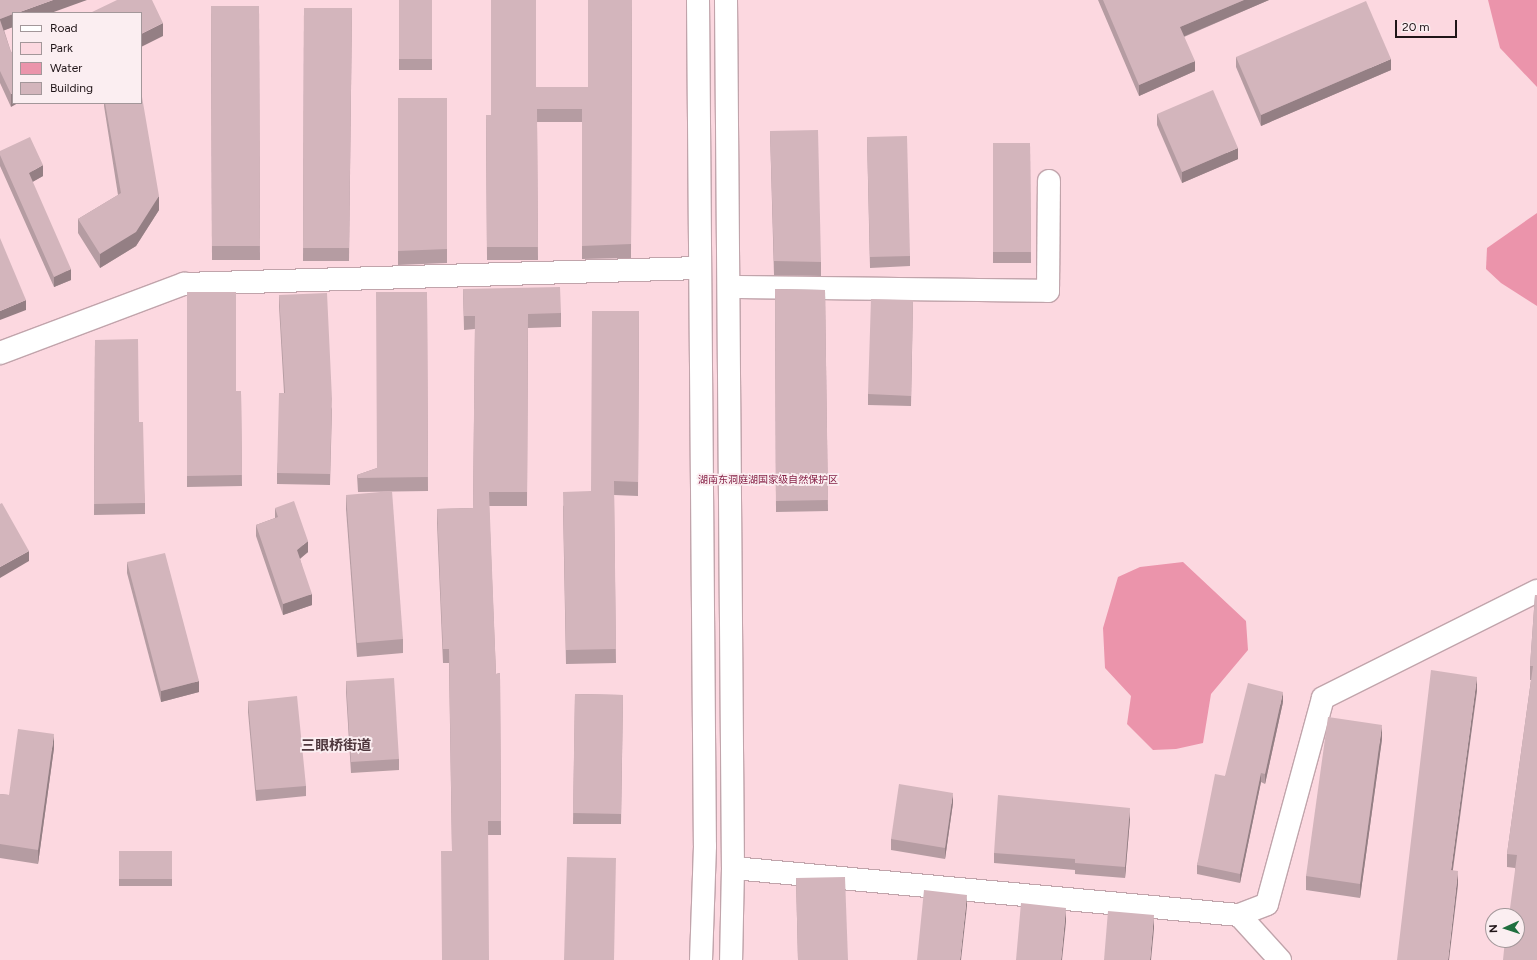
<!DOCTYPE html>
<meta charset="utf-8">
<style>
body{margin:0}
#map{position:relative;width:1537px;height:960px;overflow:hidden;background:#fbeef1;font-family:Figtree,"Noto Sans SC",sans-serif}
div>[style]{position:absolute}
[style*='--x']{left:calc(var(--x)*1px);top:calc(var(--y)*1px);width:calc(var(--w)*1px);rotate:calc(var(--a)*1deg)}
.green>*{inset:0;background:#fcd8e0}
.water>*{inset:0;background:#eb94ab}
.roads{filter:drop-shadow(1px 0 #c1a4ab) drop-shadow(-1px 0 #c1a4ab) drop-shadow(0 1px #c1a4ab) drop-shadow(0 -1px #c1a4ab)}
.minor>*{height:22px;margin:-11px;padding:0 11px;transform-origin:11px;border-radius:11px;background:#fff}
.major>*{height:22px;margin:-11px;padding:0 11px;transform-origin:11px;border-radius:11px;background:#fff}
.wall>*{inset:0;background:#b59ca2}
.shaded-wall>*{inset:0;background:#947f84}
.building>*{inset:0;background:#d3b5bc}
span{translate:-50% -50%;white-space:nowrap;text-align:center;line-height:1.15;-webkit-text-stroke:3.5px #fbeef1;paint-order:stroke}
.park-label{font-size:10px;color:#862247}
.district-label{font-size:14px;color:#4f373d;font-weight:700}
.legend{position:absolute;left:12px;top:12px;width:130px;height:92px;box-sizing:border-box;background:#fbeef1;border:1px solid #a3979a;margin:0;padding:5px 7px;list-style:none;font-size:12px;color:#201518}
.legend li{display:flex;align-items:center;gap:8px;height:20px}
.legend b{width:20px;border:1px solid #a3979a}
.north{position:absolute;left:1485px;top:908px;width:40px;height:40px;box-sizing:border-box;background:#fbeef1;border:1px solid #a3979a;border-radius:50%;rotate:267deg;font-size:11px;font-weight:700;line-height:16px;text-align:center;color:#201518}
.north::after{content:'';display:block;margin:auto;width:14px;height:18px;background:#206f3f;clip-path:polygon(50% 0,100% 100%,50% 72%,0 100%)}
.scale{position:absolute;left:1395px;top:20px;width:62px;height:18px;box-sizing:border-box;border:2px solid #201518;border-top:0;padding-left:5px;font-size:12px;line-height:14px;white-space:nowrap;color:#201518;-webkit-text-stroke:3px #fbeef1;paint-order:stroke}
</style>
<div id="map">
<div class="green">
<i style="clip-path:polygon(evenodd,0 0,1537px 0,1537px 960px,0 960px,0 0,13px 13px,141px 13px,141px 103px,13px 103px,13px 13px,0 0,1493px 916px,1517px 916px,1517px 940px,1493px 940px,1493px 916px)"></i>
</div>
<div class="water">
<i style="clip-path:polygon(1488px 0,1537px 0,1537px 87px,1500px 48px)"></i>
<i style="clip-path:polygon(1537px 213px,1537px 306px,1501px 283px,1486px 269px,1487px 248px)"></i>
<i style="clip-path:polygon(1183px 562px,1246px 621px,1248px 650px,1211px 694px,1203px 743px,1176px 749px,1153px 750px,1127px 724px,1131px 696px,1105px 668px,1103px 628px,1118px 577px,1140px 567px)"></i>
</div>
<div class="roads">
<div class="minor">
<i style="--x:729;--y:287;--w:319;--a:0.7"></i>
<i style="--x:1048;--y:291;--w:110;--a:-89.5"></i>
<i style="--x:0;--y:353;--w:197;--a:-20.6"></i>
<i style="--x:184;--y:284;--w:516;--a:-1.78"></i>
<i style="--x:733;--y:868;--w:508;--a:5.31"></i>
<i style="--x:1239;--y:915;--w:61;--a:47.7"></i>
<i style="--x:1239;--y:915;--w:30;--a:-21"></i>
<i style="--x:1267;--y:904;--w:213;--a:-74.8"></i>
<i style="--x:1323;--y:698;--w:239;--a:-26.6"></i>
</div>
<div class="major">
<i style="--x:698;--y:0;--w:846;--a:89.53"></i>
<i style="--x:705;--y:846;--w:114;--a:92"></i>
<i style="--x:726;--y:0;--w:868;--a:89.54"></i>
<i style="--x:733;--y:868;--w:92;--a:91.2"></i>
</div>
</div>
<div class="wall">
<i style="clip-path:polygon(0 0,13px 13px,13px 27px,4px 30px,11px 52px,11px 107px,0 83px)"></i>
<i style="clip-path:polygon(399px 0,432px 0,432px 70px,399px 70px)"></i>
<i style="clip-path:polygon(632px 0,631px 258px,582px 259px,582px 122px,537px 122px,538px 260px,487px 260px,486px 115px,491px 115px,536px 87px,588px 87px)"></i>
<i style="clip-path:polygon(1098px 0,1269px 0,1184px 37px,1195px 71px,1139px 96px)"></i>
<i style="clip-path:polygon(211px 6px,259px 6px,260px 260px,212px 260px)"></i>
<i style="clip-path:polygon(304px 8px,352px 8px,349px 261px,303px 261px)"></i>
<i style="clip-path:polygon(1236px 57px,1391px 70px,1261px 126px,1236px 67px)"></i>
<i style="clip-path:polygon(398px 98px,447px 98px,447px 263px,398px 265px)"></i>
<i style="clip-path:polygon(104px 103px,141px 103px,159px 210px,136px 246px,100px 268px,78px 233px,78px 219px,118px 195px,104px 106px)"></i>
<i style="clip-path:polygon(1157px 114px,1238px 159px,1182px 183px,1157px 125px)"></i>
<i style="clip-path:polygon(770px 131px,821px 262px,821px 276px,774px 275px)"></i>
<i style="clip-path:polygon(867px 137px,910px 256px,910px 266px,870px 268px)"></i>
<i style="clip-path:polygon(993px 143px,1030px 143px,1031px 263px,993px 263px)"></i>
<i style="clip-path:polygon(0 151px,43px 176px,32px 182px,71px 280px,54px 287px,0 166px)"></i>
<i style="clip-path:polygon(463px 289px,561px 313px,561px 327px,528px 328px,527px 506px,489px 506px,496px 674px,500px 673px,501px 835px,488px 835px,452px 851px,449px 663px,443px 663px,437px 523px,437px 509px,473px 508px,475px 329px,464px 330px)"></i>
<i style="clip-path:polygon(775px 289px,825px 290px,828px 511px,776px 512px)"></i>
<i style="clip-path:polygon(187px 292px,236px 391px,241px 391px,242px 486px,187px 487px)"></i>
<i style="clip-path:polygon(427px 292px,428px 491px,358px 492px,357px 475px,377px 468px)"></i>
<i style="clip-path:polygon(279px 295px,332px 409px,330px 485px,277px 484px,277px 473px,284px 393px,279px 306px)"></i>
<i style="clip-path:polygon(913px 300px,911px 406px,868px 405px,868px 394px)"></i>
<i style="clip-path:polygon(639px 311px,638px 496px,614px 495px,616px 663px,566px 664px,563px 506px,591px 491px)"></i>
<i style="clip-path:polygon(95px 340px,139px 422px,145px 503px,145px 514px,94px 515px)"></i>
<i style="clip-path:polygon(346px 495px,403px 639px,403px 653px,357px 657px,346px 509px)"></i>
<i style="clip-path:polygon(275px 508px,308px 552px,300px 559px,312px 605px,283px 615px,256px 536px,256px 525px,275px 518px)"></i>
<i style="clip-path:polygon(127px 562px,199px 692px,161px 702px,127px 573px)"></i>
<i style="clip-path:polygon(1535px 595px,1537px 960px,1515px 868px,1507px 867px,1507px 854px,1531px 680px,1530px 680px,1530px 666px)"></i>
<i style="clip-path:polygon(346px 681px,399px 759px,399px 770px,351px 773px,346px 692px)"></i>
<i style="clip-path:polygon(575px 694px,623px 695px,621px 824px,573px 824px)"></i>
<i style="clip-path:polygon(248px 701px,306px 786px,306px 796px,256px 801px,248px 712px)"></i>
<i style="clip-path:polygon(1283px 702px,1265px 784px,1261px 782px,1240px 883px,1197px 874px,1197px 865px,1225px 776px)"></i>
<i style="clip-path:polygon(1382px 739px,1360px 898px,1306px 890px,1306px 876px)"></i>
<i style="clip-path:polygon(54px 748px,38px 864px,0 858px,0 794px,9px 795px)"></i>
<i style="clip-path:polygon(953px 803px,945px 859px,891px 850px,891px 839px)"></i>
<i style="clip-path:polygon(1130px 819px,1125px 878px,1075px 874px,1075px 870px,994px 863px,994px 853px)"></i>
<i style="clip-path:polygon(119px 851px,172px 851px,172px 886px,119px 886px)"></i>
<i style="clip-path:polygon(796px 878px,848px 960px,798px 960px)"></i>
</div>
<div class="shaded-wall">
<i style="clip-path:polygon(53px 0,87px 0,51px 13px,17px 13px)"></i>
<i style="clip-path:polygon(1244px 0,1269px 0,1180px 38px,1180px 27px)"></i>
<i style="clip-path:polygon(13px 14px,13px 27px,0 32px,0 19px)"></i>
<i style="clip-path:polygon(163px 23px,163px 36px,141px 47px,141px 34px)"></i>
<i style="clip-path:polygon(1391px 59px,1391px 70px,1261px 126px,1261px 115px)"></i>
<i style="clip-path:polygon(1195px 61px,1195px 71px,1139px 96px,1139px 85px)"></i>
<i style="clip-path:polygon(13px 93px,13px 103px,18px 103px,11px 107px,11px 94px)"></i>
<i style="clip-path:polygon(1238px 148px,1238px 159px,1182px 183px,1182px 172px)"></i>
<i style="clip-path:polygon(43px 165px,43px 176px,29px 184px,29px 173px)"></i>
<i style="clip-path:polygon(159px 196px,159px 210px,136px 246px,100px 268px,100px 254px)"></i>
<i style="clip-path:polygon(71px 269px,71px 280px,54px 287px,54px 277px)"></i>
<i style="clip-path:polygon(26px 300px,26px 310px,0 320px,0 311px)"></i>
<i style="clip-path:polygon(308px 541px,308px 552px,297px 561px,297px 550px)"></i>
<i style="clip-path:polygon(29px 551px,29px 561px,0 578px,0 567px)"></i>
<i style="clip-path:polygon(312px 594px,312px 605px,283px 615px,283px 604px)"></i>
<i style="clip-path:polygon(1477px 677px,1477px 691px,1451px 884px,1451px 870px)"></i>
<i style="clip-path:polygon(199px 681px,199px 692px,161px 702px,161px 691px)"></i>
<i style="clip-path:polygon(1283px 692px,1283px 702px,1265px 784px,1265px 774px)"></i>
<i style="clip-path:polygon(1382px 725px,1382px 739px,1360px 898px,1360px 884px)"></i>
<i style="clip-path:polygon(54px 734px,54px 748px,38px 864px,38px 850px)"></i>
<i style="clip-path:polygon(1261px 773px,1261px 782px,1240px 883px,1240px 874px)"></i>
<i style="clip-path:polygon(953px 793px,953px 803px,945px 859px,945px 848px)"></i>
<i style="clip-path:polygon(1130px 808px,1130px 819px,1125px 878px,1125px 867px)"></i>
<i style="clip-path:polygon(1458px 871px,1458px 885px,1449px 960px,1448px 960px)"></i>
<i style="clip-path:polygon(967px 895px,967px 906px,961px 960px,960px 960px)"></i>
<i style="clip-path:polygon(1066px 908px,1066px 922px,1062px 960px,1061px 960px)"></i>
<i style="clip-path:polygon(1154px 915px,1154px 929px,1151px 960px,1150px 960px)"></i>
</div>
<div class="building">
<i style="clip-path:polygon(0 0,53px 0,17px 13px,13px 13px,13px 14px,0 19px)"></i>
<i style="clip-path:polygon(117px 0,152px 0,163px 23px,141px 34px,141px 13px,90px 13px)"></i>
<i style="clip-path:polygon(399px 0,432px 0,432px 59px,399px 59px)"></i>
<i style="clip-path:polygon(491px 0,536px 0,536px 87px,588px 87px,588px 0,632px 0,631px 244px,582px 246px,582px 109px,537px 109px,538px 247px,487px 247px,486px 115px,491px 115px)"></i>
<i style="clip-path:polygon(1103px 0,1244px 0,1180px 27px,1195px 61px,1139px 85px)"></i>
<i style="clip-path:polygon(1366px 1px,1391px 59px,1261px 115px,1236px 57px)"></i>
<i style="clip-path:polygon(211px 6px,259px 6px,260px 246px,212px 246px)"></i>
<i style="clip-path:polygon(304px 8px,352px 8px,349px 248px,303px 248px)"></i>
<i style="clip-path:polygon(0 20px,11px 52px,13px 51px,13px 93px,11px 94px,0 71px)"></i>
<i style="clip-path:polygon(1213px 90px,1238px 148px,1182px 172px,1157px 114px)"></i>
<i style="clip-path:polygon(141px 91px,159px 196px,136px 232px,100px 254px,78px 219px,121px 193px,105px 103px,141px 103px)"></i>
<i style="clip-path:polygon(398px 98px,447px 98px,447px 249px,398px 251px)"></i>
<i style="clip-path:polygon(818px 130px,821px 262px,774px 261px,770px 131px)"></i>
<i style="clip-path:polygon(907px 136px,910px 256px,870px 257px,867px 137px)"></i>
<i style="clip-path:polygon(30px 137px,43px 165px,29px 173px,71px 269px,54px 277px,0 155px,0 151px)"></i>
<i style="clip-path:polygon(993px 143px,1030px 143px,1031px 252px,993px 252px)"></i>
<i style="clip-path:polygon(0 238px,26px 300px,0 311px)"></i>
<i style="clip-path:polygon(560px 287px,561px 313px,528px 314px,527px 492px,489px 492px,496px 674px,500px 673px,501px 821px,488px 821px,489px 960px,442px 960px,441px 851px,452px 851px,449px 649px,443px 649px,437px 509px,473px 508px,475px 316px,464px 316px,463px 289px)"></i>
<i style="clip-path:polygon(775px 289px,825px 290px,828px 500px,776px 501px)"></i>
<i style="clip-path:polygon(187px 292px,236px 292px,236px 391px,241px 391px,242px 475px,187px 476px)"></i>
<i style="clip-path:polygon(376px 292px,427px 292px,428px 477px,358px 478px,357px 475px,377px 468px)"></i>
<i style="clip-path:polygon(327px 293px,332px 399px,330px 474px,277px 473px,279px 393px,285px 393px,279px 295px)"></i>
<i style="clip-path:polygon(871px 299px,913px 300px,911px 396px,868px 394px)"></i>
<i style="clip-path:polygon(592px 311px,639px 311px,638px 482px,614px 481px,616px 649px,566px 650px,563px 492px,591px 491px)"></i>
<i style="clip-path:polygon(138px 339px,139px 422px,143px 422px,145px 503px,94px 504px,95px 340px)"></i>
<i style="clip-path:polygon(392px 491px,403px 639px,357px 643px,346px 495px)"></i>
<i style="clip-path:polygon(294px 501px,308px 541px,297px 550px,312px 594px,283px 604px,256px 525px,278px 517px,275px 508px)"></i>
<i style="clip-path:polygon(2px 503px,29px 551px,0 567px,0 504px)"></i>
<i style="clip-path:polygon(165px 553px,199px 681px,161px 691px,127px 562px)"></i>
<i style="clip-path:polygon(1535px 595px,1537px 595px,1537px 960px,1503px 960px,1505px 940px,1517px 940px,1517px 916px,1509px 916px,1517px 855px,1507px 854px,1533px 666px,1530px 666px)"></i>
<i style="clip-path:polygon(1431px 670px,1477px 677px,1451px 870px,1458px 871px,1448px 960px,1397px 960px)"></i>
<i style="clip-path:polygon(394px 678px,399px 759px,351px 762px,346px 681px)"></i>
<i style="clip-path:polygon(1248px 683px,1283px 692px,1265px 774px,1261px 773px,1240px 874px,1197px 865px,1215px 774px,1225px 776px)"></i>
<i style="clip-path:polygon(575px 694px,623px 695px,621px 814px,573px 813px)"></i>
<i style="clip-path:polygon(297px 696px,306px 786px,256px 790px,248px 701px)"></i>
<i style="clip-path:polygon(1328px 717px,1382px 725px,1360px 884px,1306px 876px)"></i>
<i style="clip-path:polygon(18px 729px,54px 734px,38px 850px,0 844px,0 794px,9px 795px)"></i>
<i style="clip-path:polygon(899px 784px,953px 793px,945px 848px,891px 839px)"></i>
<i style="clip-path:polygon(998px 795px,1130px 808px,1125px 867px,1075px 863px,1075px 859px,994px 853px)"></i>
<i style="clip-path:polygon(119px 851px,172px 851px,172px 879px,119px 879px)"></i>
<i style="clip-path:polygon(567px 857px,616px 858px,614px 960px,564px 960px)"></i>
<i style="clip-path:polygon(845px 877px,848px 960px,798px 960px,796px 878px)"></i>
<i style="clip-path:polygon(924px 890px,967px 895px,960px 960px,917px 960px)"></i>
<i style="clip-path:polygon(1021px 903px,1066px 908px,1061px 960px,1016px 960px)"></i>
<i style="clip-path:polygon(1108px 911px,1154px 915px,1150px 960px,1104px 960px)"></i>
</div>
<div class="park-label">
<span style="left:768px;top:480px">湖南东洞庭湖国家级自然保护区</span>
</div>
<div class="district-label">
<span style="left:336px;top:746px">三眼桥街道</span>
</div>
<ul class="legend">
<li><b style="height:5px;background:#fff"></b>Road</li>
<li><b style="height:11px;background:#fcd8e0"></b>Park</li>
<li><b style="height:11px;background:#eb94ab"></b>Water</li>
<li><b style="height:11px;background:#d3b5bc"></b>Building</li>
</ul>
<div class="north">N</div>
<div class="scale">20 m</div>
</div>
